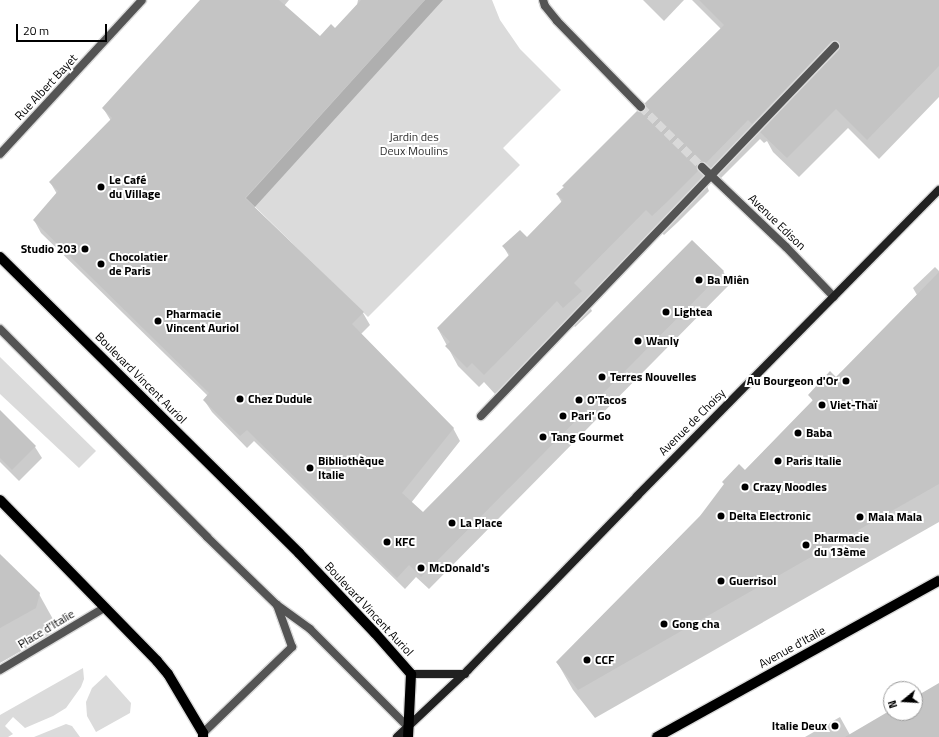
<!DOCTYPE html>
<meta charset="utf-8">
<style>
body{margin:0}
#map{position:relative;width:939px;height:737px;overflow:hidden;background:#fff;font-family:"Titillium Web",sans-serif}
div>[style]{position:absolute}
[style*='--x']{left:calc(var(--x)*1px);top:calc(var(--y)*1px);width:calc(var(--w)*1px);rotate:calc(var(--a)*1deg)}
.green>*{inset:0;background:#dbdbdb}
.shadow>*{inset:0;background:#0003}
.building>*{inset:0;background:#c4c4c4}
.minor-tunnel>*{height:8px;margin-top:-4px;transform-origin:0;background:repeating-linear-gradient(90deg,#d9d9d9 0 8px,transparent 0 12px)}
.roads{filter:drop-shadow(1px 0 #dbdbdb) drop-shadow(-1px 0 #dbdbdb) drop-shadow(0 1px #dbdbdb) drop-shadow(0 -1px #dbdbdb)}
.service>*{height:8px;margin:-4px;padding:0 4px;transform-origin:4px;border-radius:4px;background:#545454}
.minor>*{height:8px;margin:-4px;padding:0 4px;transform-origin:4px;border-radius:4px;background:#545454}
.secondary>*{height:8px;margin:-4px;padding:0 4px;transform-origin:4px;border-radius:4px;background:#212121}
.primary>*{height:10px;margin:-5px;padding:0 5px;transform-origin:5px;border-radius:5px;background:#000}
.dots>*{width:11px;height:11px;translate:-50% -50%;box-sizing:border-box;border:2px solid #fff;border-radius:50%}
span{translate:-50% -50%;white-space:nowrap;text-align:center;line-height:1.15;-webkit-text-stroke:4px #fff;paint-order:stroke}
.street-label{font-size:12px;color:#000}
.park-label{font-size:12px;color:#323232}
.poi-label{font-size:12px;color:#000;font-weight:700}
.left{translate:0 -50%;text-align:left}
.right{translate:-100% -50%;text-align:right}
.north{position:absolute;left:883px;top:681px;width:40px;height:40px;box-sizing:border-box;background:#fff;border:1px solid #999;border-radius:50%;rotate:252deg;font-size:11px;font-weight:700;line-height:16px;text-align:center;color:#000}
.north::after{content:'';display:block;margin:auto;width:14px;height:18px;background:#000;clip-path:polygon(50% 0,100% 100%,50% 72%,0 100%)}
.scale{position:absolute;left:16px;top:24px;width:91px;height:18px;box-sizing:border-box;border:2px solid #000;border-top:0;padding-left:5px;font-size:12px;line-height:14px;white-space:nowrap;color:#000;-webkit-text-stroke:3px #fff;paint-order:stroke}
</style>
<div id="map">
<div class="green">
<i style="clip-path:polygon(425px 0,492px 0,500px 20px,520px 49px,561px 90px,503px 148px,520px 165px,368px 317px,246px 198px)"></i>
<i style="clip-path:polygon(0 357px,96px 451px,79px 468px,0 394px)"></i>
<i style="clip-path:polygon(83px 668px,84px 679px,81px 687px,66px 708px,53px 716px,25px 728px,13px 717px,5px 726px,13px 734px,8px 737px,0 737px,0 715px)"></i>
<i style="clip-path:polygon(106px 675px,131px 703px,130px 713px,96px 732px,87px 716px,86px 702px,92px 688px)"></i>
<i style="clip-path:polygon(66px 724px,72px 726px,80px 737px,34px 737px)"></i>
</div>
<div class="shadow">
<i style="clip-path:polygon(202px 0,289px 0,284px 6px,320px 38px,335px 30px,357px 5px,358px 0,443px 0,254px 208px,363px 313px,370px 325px,361px 334px,453px 428px,460px 441px,411px 503px,423px 514px,723px 271px,730px 284px,429px 589px,416px 577px,405px 589px,254px 441px,247px 448px,212px 412px,204px 400px,208px 396px,41px 233px,34px 220px,57px 194px,50px 182px,111px 121px,103px 108px)"></i>
<i style="clip-path:polygon(643px 0,684px 0,664px 21px)"></i>
<i style="clip-path:polygon(692px 0,939px 0,939px 97px,879px 159px,848px 128px,799px 177px,773px 152px,767px 141px,764px 143px,760px 139px,717px 182px,715px 181px,709px 182px,707px 186px,709px 191px,678px 222px,664px 235px,658px 229px,587px 301px,592px 311px,575px 327px,569px 320px,495px 394px,484px 382px,479px 387px,458px 366px,438px 329px,509px 256px,503px 246px,527px 238px,562px 203px,557px 194px,646px 111px,721px 29px)"></i>
<i style="clip-path:polygon(935px 267px,939px 271px,939px 522px,595px 718px,573px 690px,557px 662px,813px 401px,809px 395px,836px 379px,917px 295px,913px 288px)"></i>
<i style="clip-path:polygon(4px 415px,35px 447px,42px 458px,19px 481px,0 462px,0 419px)"></i>
<i style="clip-path:polygon(0 555px,39px 594px,54px 621px,51px 634px,0 663px)"></i>
<i style="clip-path:polygon(939px 685px,939px 737px,805px 737px,840px 717px,850px 735px,891px 712px,915px 713px,915px 698px)"></i>
</div>
<div class="building">
<i style="clip-path:polygon(200px 0,279px 0,320px 36px,331px 24px,335px 28px,361px 0,425px 0,245px 198px,364px 312px,352px 324px,454px 428px,402px 493px,423px 512px,692px 240px,724px 271px,421px 577px,409px 565px,397px 578px,247px 430px,240px 436px,203px 400px,209px 393px,33px 220px,58px 191px,49px 182px,112px 118px,102px 108px)"></i>
<i style="clip-path:polygon(699px 0,939px 0,939px 66px,867px 140px,836px 109px,787px 158px,760px 132px,839px 50px,839px 42px,836px 41px,831px 42px,752px 124px,748px 120px,706px 163px,703px 162px,698px 163px,697px 166px,698px 171px,667px 202px,652px 216px,646px 210px,574px 283px,582px 291px,563px 308px,557px 301px,484px 375px,472px 363px,467px 368px,445px 346px,450px 342px,437px 328px,510px 254px,502px 246px,520px 230px,527px 237px,563px 200px,556px 194px,564px 187px,562px 186px,637px 111px,642px 112px,645px 111px,645px 103px,724px 25px)"></i>
<i style="clip-path:polygon(939px 272px,939px 484px,578px 690px,556px 662px,700px 516px,724px 484px,722px 482px,739px 464px,745px 470px,813px 400px,808px 395px,830px 371px,836px 377px)"></i>
<i style="clip-path:polygon(0 410px,36px 446px,12px 470px,0 458px)"></i>
<i style="clip-path:polygon(0 554px,40px 593px,36px 608px,0 628px)"></i>
<i style="clip-path:polygon(939px 683px,939px 737px,845px 737px,891px 710px,891px 713px,915px 713px,915px 697px)"></i>
</div>
<div class="minor-tunnel">
<i style="--x:641;--y:107;--w:86;--a:44.5"></i>
</div>
<div class="roads">
<div class="service">
<i style="--x:0;--y:329;--w:293;--a:45.1"></i>
<i style="--x:207;--y:537;--w:98;--a:44.2"></i>
<i style="--x:277;--y:605;--w:41;--a:36"></i>
<i style="--x:310;--y:629;--w:140;--a:45"></i>
<i style="--x:481;--y:416;--w:512;--a:-46.27"></i>
<i style="--x:203;--y:733;--w:124;--a:-44"></i>
<i style="--x:292;--y:647;--w:45;--a:-109.7"></i>
</div>
<div class="minor">
<i style="--x:543;--y:0;--w:6;--a:72"></i>
<i style="--x:545;--y:6;--w:19;--a:51"></i>
<i style="--x:557;--y:21;--w:120;--a:45.7"></i>
<i style="--x:0;--y:154;--w:209;--a:-47.3"></i>
<i style="--x:702;--y:167;--w:116;--a:43.6"></i>
<i style="--x:786;--y:247;--w:69;--a:46.2"></i>
<i style="--x:0;--y:670;--w:121;--a:-30.8"></i>
</div>
<div class="secondary">
<i style="--x:411;--y:674;--w:54;--a:0"></i>
<i style="--x:397;--y:737;--w:98;--a:-43.3"></i>
<i style="--x:468;--y:670;--w:243;--a:-45.8"></i>
<i style="--x:637;--y:496;--w:430;--a:-45.4"></i>
</div>
<div class="primary">
<i style="--x:0;--y:257;--w:421;--a:44.7"></i>
<i style="--x:299;--y:553;--w:110;--a:46.5"></i>
<i style="--x:375;--y:633;--w:55;--a:48.7"></i>
<i style="--x:411;--y:674;--w:63;--a:92.7"></i>
<i style="--x:0;--y:500;--w:225;--a:45.7"></i>
<i style="--x:157;--y:661;--w:17;--a:50"></i>
<i style="--x:168;--y:674;--w:69;--a:59.3"></i>
<i style="--x:203;--y:733;--w:4;--a:90"></i>
<i style="--x:657;--y:737;--w:322;--a:-29"></i>
</div>
</div>
<div class="dots">
<i style="left:101px;top:187px;background:#000"></i>
<i style="left:85px;top:249px;background:#000"></i>
<i style="left:101px;top:264px;background:#000"></i>
<i style="left:699px;top:280px;background:#000"></i>
<i style="left:666px;top:312px;background:#000"></i>
<i style="left:158px;top:321px;background:#000"></i>
<i style="left:638px;top:341px;background:#000"></i>
<i style="left:602px;top:377px;background:#000"></i>
<i style="left:846px;top:381px;background:#000"></i>
<i style="left:240px;top:399px;background:#000"></i>
<i style="left:579px;top:400px;background:#000"></i>
<i style="left:822px;top:405px;background:#000"></i>
<i style="left:563px;top:416px;background:#000"></i>
<i style="left:798px;top:433px;background:#000"></i>
<i style="left:543px;top:437px;background:#000"></i>
<i style="left:778px;top:461px;background:#000"></i>
<i style="left:310px;top:468px;background:#000"></i>
<i style="left:745px;top:487px;background:#000"></i>
<i style="left:721px;top:516px;background:#000"></i>
<i style="left:860px;top:517px;background:#000"></i>
<i style="left:452px;top:523px;background:#000"></i>
<i style="left:387px;top:542px;background:#000"></i>
<i style="left:806px;top:545px;background:#000"></i>
<i style="left:421px;top:568px;background:#000"></i>
<i style="left:721px;top:581px;background:#000"></i>
<i style="left:664px;top:624px;background:#000"></i>
<i style="left:587px;top:660px;background:#000"></i>
<i style="left:835px;top:726px;background:#000"></i>
</div>
<div class="street-label">
<span style="left:46px;top:87px;rotate:-47deg">Rue Albert Bayet</span>
<span style="left:777px;top:222px;rotate:44deg">Avenue Edison</span>
<span style="left:141px;top:378px;rotate:45deg">Boulevard Vincent Auriol</span>
<span style="left:692px;top:422px;rotate:-45deg">Avenue de Choisy</span>
<span style="left:369px;top:609px;rotate:47deg">Boulevard Vincent Auriol</span>
<span style="left:46px;top:629px;rotate:-31deg">Place d'Italie</span>
<span style="left:792px;top:647px;rotate:-29deg">Avenue d'Italie</span>
</div>
<div class="park-label">
<span style="left:414px;top:144px">Jardin des<br>Deux Moulins</span>
</div>
<div class="poi-label">
<span class="left" style="left:109px;top:187px">Le Café<br>du Village</span>
<span class="right" style="left:77px;top:249px">Studio 203</span>
<span class="left" style="left:109px;top:264px">Chocolatier<br>de Paris</span>
<span class="left" style="left:707px;top:280px">Ba Miên</span>
<span class="left" style="left:674px;top:312px">Lightea</span>
<span class="left" style="left:166px;top:321px">Pharmacie<br>Vincent Auriol</span>
<span class="left" style="left:646px;top:341px">Wanly</span>
<span class="left" style="left:610px;top:377px">Terres Nouvelles</span>
<span class="right" style="left:838px;top:381px">Au Bourgeon d'Or</span>
<span class="left" style="left:248px;top:399px">Chez Dudule</span>
<span class="left" style="left:587px;top:400px">O'Tacos</span>
<span class="left" style="left:830px;top:405px">Viet-Thaï</span>
<span class="left" style="left:571px;top:416px">Pari' Go</span>
<span class="left" style="left:806px;top:433px">Baba</span>
<span class="left" style="left:551px;top:437px">Tang Gourmet</span>
<span class="left" style="left:318px;top:468px">Bibliothèque<br>Italie</span>
<span class="left" style="left:786px;top:461px">Paris Italie</span>
<span class="left" style="left:753px;top:487px">Crazy Noodles</span>
<span class="left" style="left:729px;top:516px">Delta Electronic</span>
<span class="left" style="left:868px;top:517px">Mala Mala</span>
<span class="left" style="left:460px;top:523px">La Place</span>
<span class="left" style="left:814px;top:545px">Pharmacie<br>du 13ème</span>
<span class="left" style="left:395px;top:542px">KFC</span>
<span class="left" style="left:429px;top:568px">McDonald's</span>
<span class="left" style="left:729px;top:581px">Guerrisol</span>
<span class="left" style="left:672px;top:624px">Gong cha</span>
<span class="left" style="left:595px;top:660px">CCF</span>
<span class="right" style="left:827px;top:726px">Italie Deux</span>
</div>
<div class="north">N</div>
<div class="scale">20 m</div>
</div>
